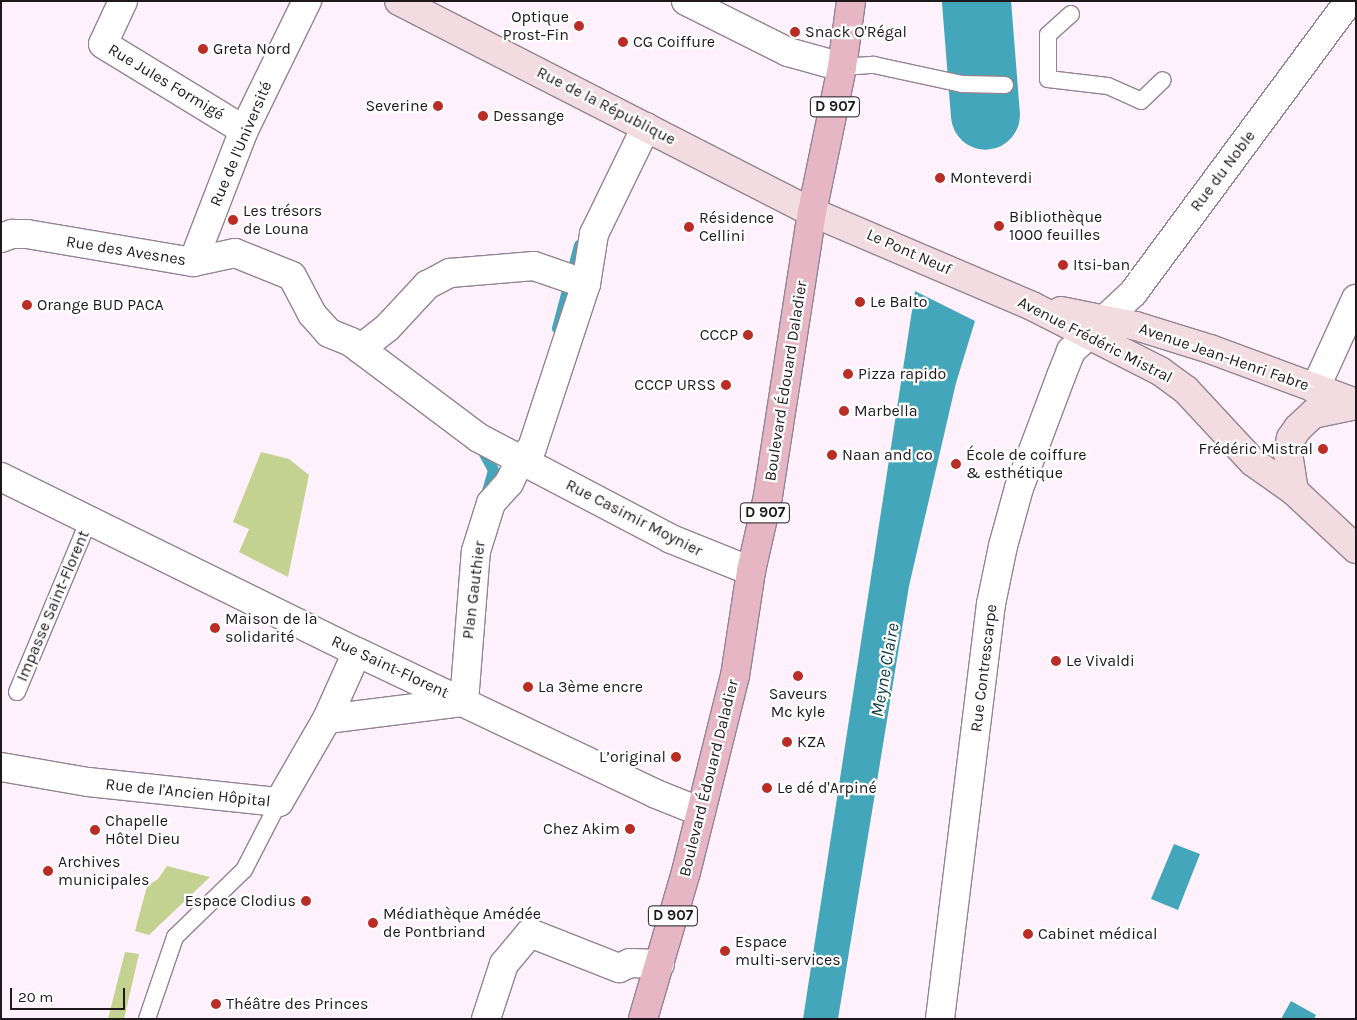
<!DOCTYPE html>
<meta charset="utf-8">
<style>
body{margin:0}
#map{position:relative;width:1357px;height:1020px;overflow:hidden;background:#fef1fc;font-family:Karla,sans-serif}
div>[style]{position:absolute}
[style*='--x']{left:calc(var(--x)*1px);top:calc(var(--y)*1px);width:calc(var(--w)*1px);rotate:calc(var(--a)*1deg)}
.green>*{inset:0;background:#c4d291}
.water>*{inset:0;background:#43a6ba}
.stream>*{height:11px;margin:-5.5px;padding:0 5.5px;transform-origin:5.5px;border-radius:5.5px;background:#43a6ba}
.river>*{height:69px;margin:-34.5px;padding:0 34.5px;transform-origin:34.5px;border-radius:34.5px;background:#43a6ba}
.roads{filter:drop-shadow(1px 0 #938491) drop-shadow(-1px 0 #938491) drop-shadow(0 1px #938491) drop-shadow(0 -1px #938491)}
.lane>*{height:16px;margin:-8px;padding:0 8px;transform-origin:8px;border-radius:8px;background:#fff}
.street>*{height:28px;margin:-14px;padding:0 14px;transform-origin:14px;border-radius:14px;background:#fff}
.secondary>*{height:28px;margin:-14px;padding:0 14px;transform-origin:14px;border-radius:14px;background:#f2dbe1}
.primary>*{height:28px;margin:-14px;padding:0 14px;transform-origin:14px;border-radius:14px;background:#e6b6c4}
.dots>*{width:14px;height:14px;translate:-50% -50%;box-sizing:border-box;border:2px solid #fff;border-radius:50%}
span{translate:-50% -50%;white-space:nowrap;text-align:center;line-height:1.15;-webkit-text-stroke:4.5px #fff;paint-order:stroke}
.shield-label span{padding:1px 4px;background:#fff;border:1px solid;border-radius:4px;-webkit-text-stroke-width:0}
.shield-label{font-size:15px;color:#1f191e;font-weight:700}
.poi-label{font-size:16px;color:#1f191e}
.right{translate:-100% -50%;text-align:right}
.left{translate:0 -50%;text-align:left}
.street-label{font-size:16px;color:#1f191e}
.water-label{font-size:18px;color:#093841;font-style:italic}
.frame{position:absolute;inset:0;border:2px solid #1f191e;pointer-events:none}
.scale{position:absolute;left:10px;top:988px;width:115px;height:22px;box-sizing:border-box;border:2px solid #1f191e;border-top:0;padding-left:6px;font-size:15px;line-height:18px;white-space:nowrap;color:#1f191e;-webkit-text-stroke:4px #fff;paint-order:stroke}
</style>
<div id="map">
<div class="green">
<i style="clip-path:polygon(261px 452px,289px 459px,309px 475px,288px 577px,239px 552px,249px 529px,233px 522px)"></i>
<i style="clip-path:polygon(167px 866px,210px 877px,149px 935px,135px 931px,147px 886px,158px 879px)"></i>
<i style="clip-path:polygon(125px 952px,139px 954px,124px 1019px,108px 1019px)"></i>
</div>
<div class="water">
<i style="clip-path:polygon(915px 291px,975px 321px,956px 383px,909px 586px,838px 1019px,803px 1019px)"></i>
<i style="clip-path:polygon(1174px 844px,1200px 854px,1178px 910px,1151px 899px)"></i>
<i style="clip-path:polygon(1291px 1001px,1316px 1015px,1314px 1019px,1281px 1019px)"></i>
</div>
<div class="stream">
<i style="--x:557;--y:328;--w:86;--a:-75.2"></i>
<i style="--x:481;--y:448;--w:25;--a:61"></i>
<i style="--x:493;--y:470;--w:25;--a:106"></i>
</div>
<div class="river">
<i style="--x:976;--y:1;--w:114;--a:85.5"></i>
</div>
<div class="roads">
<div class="lane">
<i style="--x:1071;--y:14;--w:31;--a:138"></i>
<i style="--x:1048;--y:35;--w:44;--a:90"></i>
<i style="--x:1048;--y:79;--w:60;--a:6.7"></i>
<i style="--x:1108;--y:86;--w:36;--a:24"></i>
<i style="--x:1141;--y:101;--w:30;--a:-44"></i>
<i style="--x:842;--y:67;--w:32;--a:-4"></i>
<i style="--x:874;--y:65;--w:90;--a:12.2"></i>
<i style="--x:962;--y:84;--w:43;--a:1.3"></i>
<i style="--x:17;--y:692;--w:186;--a:-67.3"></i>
<i style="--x:147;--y:1019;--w:87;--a:-71.1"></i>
<i style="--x:175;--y:937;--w:96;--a:-44.2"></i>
<i style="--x:244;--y:870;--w:76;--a:-62.8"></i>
</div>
<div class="street">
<i style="--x:123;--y:1;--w:47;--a:114.9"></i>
<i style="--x:103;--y:44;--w:165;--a:31.4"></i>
<i style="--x:686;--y:1;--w:114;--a:26.6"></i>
<i style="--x:788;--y:52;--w:56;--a:15.5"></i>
<i style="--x:1;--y:238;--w:12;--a:-20"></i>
<i style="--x:12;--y:234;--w:15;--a:0"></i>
<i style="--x:27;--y:234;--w:168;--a:9.6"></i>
<i style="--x:193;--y:262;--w:43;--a:-12.1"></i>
<i style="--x:235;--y:253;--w:61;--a:22"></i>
<i style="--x:292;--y:276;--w:43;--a:62.2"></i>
<i style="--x:312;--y:314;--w:25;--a:48"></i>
<i style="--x:329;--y:333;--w:24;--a:22"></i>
<i style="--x:351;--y:342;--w:160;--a:36.9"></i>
<i style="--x:479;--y:438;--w:217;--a:27.7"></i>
<i style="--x:671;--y:539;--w:86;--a:21.8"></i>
<i style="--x:193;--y:262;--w:142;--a:-68.9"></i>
<i style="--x:244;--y:130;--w:144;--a:-64"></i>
<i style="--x:360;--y:349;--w:34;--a:-38"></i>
<i style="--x:387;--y:328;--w:59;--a:-47.1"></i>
<i style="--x:427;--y:285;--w:26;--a:-28"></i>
<i style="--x:450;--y:273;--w:84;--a:-4.8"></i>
<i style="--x:534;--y:266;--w:55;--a:19.1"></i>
<i style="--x:1315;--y:389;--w:99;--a:-65.5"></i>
<i style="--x:1;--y:477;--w:397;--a:26.2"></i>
<i style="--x:357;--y:652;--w:331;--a:25.4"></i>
<i style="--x:656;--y:794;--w:48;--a:21.8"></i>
<i style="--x:327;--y:719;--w:138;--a:-7.1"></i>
<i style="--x:464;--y:702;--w:151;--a:-85.5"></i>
<i style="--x:476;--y:551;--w:50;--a:-72.6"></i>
<i style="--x:491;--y:503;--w:27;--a:-48"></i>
<i style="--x:509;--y:483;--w:25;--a:-64"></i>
<i style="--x:520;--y:460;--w:17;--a:-45"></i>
<i style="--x:532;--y:448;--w:173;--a:-71.8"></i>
<i style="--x:586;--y:284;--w:51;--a:-80.9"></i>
<i style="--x:594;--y:234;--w:119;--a:-64.1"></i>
<i style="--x:1;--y:767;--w:88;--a:9.8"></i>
<i style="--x:88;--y:782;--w:192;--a:6"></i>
<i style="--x:279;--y:802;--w:96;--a:-60"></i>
<i style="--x:327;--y:719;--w:73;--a:-65.9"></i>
<i style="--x:486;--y:1019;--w:58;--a:-71.9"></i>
<i style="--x:504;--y:964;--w:40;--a:-50"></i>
<i style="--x:530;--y:933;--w:96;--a:21.5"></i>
<i style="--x:619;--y:968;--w:12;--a:-24"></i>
<i style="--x:630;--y:963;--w:30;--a:2"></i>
<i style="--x:940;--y:1019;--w:418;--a:-83"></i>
<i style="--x:991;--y:604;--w:59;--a:-78.3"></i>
<i style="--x:1003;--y:546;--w:60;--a:-74.6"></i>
<i style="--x:1019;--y:488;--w:120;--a:-69.4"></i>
<i style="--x:1061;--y:376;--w:27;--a:-68"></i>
<i style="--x:1071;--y:351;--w:85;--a:-43.1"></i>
<i style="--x:1133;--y:293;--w:363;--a:-53.5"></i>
</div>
<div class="secondary">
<i style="--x:399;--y:1;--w:464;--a:27.1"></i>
<i style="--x:812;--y:212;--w:239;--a:23.1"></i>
<i style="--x:1032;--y:306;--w:144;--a:26.9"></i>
<i style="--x:1160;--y:371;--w:32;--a:36"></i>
<i style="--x:1186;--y:390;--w:98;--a:47.1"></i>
<i style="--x:1253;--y:462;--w:50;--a:35.3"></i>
<i style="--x:1294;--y:491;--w:85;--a:43.1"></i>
<i style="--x:1061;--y:311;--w:76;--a:11.3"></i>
<i style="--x:1136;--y:326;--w:77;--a:17.3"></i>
<i style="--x:1210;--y:349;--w:156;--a:20.3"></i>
<i style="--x:1294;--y:491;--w:38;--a:-99"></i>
<i style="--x:1288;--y:453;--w:15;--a:-79"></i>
<i style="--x:1291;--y:438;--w:12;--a:-55"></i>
<i style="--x:1298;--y:428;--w:21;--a:-43"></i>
<i style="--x:1313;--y:414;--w:44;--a:-11.8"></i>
</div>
<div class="primary">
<i style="--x:643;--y:1019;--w:153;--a:-73.7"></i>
<i style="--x:686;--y:872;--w:202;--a:-76"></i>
<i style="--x:735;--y:676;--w:106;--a:-81.3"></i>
<i style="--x:751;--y:571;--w:77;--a:-77.2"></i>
<i style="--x:768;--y:496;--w:287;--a:-81.2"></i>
<i style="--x:812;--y:212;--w:148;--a:-78.3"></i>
<i style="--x:842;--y:67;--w:67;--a:-82.2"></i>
</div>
</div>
<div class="dots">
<i style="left:579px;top:26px;background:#ba2c26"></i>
<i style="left:795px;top:32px;background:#ba2c26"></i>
<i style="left:623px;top:42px;background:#ba2c26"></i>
<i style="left:203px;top:49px;background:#ba2c26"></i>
<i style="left:438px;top:106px;background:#ba2c26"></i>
<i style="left:483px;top:116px;background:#ba2c26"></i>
<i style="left:940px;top:178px;background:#ba2c26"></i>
<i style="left:233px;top:220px;background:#ba2c26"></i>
<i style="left:999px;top:226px;background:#ba2c26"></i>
<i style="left:689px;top:227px;background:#ba2c26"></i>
<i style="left:1063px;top:265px;background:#ba2c26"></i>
<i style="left:860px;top:302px;background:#ba2c26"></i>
<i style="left:27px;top:305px;background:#ba2c26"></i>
<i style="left:748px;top:335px;background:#ba2c26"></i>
<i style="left:848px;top:374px;background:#ba2c26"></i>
<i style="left:726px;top:385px;background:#ba2c26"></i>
<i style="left:844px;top:411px;background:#ba2c26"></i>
<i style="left:1323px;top:449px;background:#ba2c26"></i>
<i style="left:832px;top:455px;background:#ba2c26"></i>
<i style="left:956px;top:464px;background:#ba2c26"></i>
<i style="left:215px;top:628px;background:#ba2c26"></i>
<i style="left:1056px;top:661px;background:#ba2c26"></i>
<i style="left:798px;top:676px;background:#ba2c26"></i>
<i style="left:528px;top:687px;background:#ba2c26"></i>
<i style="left:787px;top:742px;background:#ba2c26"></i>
<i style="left:676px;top:757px;background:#ba2c26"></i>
<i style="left:767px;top:788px;background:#ba2c26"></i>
<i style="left:630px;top:829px;background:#ba2c26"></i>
<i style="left:95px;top:830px;background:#ba2c26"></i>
<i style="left:48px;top:871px;background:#ba2c26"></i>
<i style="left:306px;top:901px;background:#ba2c26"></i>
<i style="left:373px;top:923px;background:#ba2c26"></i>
<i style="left:1028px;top:934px;background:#ba2c26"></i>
<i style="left:725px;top:951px;background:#ba2c26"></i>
<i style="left:216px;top:1004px;background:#ba2c26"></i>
</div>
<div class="shield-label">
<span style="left:835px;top:107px">D 907</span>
<span style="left:765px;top:513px">D 907</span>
<span style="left:673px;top:916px">D 907</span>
</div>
<div class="poi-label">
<span class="right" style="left:569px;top:26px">Optique<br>Prost-Fin</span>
<span class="left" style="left:805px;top:32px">Snack O'Régal</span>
<span class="left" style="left:633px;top:42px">CG Coiffure</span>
<span class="left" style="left:213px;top:49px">Greta Nord</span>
<span class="right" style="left:428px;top:106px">Severine</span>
<span class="left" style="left:493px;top:116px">Dessange</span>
<span class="left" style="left:950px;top:178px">Monteverdi</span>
<span class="left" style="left:243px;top:220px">Les trésors<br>de Louna</span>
<span class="left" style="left:1009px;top:226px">Bibliothèque<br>1000 feuilles</span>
<span class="left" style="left:699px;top:227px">Résidence<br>Cellini</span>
<span class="left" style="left:1073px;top:265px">Itsi-ban</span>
<span class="left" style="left:870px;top:302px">Le Balto</span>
<span class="left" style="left:37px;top:305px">Orange BUD PACA</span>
<span class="right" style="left:738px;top:335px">CCCP</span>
<span class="left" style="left:858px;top:374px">Pizza rapido</span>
<span class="right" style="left:716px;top:385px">CCCP URSS</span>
<span class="left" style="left:854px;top:411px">Marbella</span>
<span class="right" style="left:1313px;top:449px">Frédéric Mistral</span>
<span class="left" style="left:842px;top:455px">Naan and co</span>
<span class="left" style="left:966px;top:464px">École de coiffure<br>&amp; esthétique</span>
<span class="left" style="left:225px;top:628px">Maison de la<br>solidarité</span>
<span class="left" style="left:1066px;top:661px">Le Vivaldi</span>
<span class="left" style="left:538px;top:687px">La 3ème encre</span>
<span style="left:798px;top:703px">Saveurs<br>Mc kyle</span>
<span class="left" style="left:797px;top:742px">KZA</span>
<span class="right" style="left:666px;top:757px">L’original</span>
<span class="left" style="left:777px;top:788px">Le dé d'Arpiné</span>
<span class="left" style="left:105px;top:830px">Chapelle<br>Hôtel Dieu</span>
<span class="right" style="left:620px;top:829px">Chez Akim</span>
<span class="left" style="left:58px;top:871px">Archives<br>municipales</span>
<span class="right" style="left:296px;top:901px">Espace Clodius</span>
<span class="left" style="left:383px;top:923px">Médiathèque Amédée<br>de Pontbriand</span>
<span class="left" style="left:1038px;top:934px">Cabinet médical</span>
<span class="left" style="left:735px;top:951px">Espace<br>multi-services</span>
<span class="left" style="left:226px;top:1004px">Théâtre des Princes</span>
</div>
<div class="street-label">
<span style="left:166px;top:82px;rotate:31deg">Rue Jules Formigé</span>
<span style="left:606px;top:106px;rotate:27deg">Rue de la République</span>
<span style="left:241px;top:144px;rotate:-67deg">Rue de l'Université</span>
<span style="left:1223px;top:171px;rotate:-53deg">Rue du Noble</span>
<span style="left:126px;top:251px;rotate:9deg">Rue des Avesnes</span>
<span style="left:909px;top:252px;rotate:24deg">Le Pont Neuf</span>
<span style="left:1095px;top:340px;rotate:27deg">Avenue Frédéric Mistral</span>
<span style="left:1224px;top:357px;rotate:19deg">Avenue Jean-Henri Fabre</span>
<span style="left:786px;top:381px;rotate:-81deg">Boulevard Édouard Daladier</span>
<span style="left:634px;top:518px;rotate:27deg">Rue Casimir Moynier</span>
<span style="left:474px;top:590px;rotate:-83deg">Plan Gauthier</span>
<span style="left:53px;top:606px;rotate:-67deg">Impasse Saint-Florent</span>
<span style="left:390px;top:667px;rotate:25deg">Rue Saint-Florent</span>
<span style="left:984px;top:668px;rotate:-83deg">Rue Contrescarpe</span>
<span style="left:709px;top:778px;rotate:-76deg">Boulevard Édouard Daladier</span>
<span style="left:188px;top:793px;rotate:6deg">Rue de l'Ancien Hôpital</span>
</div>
<div class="water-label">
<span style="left:885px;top:670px;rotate:-80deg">Meyne Claire</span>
</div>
<div class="frame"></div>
<div class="scale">20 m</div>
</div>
